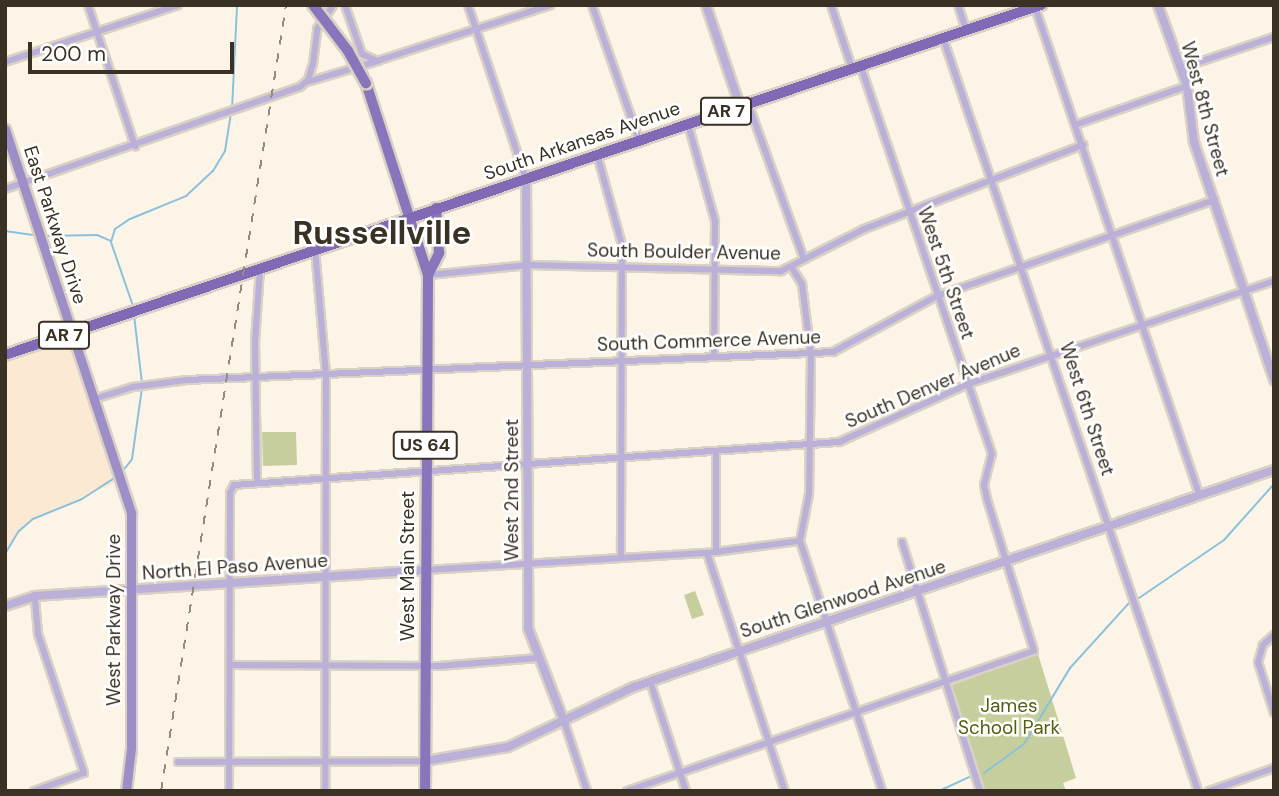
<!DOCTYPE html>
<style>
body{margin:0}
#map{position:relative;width:1279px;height:796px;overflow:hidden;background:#fdf4e8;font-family:"DM Sans",sans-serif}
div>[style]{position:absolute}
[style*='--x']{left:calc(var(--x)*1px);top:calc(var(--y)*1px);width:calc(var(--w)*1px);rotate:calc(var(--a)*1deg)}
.built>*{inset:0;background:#fbe9d4}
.green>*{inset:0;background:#c7ce9d}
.stream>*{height:2px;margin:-1px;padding:0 1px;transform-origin:1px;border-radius:1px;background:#8bc1da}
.roads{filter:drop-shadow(2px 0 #dad1c5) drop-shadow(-2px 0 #dad1c5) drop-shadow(0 2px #dad1c5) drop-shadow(0 -2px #dad1c5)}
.minor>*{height:6px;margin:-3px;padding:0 3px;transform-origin:3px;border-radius:3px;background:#bab0d8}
.tertiary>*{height:8px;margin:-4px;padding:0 4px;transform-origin:4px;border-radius:4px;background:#bab0d8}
.secondary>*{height:9px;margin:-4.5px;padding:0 4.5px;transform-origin:4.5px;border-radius:4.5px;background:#9d8ec8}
.primary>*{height:10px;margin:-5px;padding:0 5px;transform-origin:5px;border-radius:5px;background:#8975bc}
.trunk>*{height:10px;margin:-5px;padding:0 5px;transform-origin:5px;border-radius:5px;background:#806ab6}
.rail>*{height:2px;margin-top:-1px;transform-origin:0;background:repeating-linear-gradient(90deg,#948b7f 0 9px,transparent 0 18px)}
.bridges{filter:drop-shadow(2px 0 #dad1c5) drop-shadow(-2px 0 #dad1c5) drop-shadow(0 2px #dad1c5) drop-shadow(0 -2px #dad1c5)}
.primary-bridge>*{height:10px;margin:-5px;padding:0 5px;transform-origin:5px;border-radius:5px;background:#8975bc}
span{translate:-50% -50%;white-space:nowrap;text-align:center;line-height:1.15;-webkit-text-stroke:5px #fff;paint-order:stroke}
.shield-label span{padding:2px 5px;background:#fff;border:2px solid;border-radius:5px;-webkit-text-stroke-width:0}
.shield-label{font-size:18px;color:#3a3125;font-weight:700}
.street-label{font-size:19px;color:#3a3125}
.park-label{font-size:19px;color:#565d0f}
.town-label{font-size:33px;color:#3a3125;font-weight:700}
.frame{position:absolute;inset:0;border:7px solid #3a3125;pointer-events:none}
.scale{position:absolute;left:28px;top:42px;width:206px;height:32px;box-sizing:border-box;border:4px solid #3a3125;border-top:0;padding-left:9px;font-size:21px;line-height:24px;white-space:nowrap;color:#3a3125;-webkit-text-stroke:5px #fff;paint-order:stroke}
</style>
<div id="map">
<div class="built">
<i style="clip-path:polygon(72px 332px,121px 480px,33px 519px,19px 531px,5px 554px,5px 354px)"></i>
</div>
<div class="green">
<i style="clip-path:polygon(262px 432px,296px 432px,297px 465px,263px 466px)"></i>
<i style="clip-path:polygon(695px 591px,704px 615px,692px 619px,684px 595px)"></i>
<i style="clip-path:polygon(1038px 654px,1076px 778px,1063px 783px,1066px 791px,983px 791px,952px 685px)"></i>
</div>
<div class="stream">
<i style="--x:232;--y:109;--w:104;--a:-87.2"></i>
<i style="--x:5;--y:231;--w:30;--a:8"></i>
<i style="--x:44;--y:236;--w:53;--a:-1.1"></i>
<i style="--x:97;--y:235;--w:15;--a:23"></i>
<i style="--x:133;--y:306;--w:68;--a:-109"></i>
<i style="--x:111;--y:242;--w:14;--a:-73"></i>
<i style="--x:115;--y:229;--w:18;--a:-34"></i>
<i style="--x:130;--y:219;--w:61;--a:-22.3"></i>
<i style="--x:186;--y:196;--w:37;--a:-43"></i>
<i style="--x:213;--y:171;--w:23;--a:-59"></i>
<i style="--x:225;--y:151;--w:36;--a:-81"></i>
<i style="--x:134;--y:315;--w:68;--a:83.3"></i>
<i style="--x:122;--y:472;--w:16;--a:-52"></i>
<i style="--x:132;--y:459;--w:72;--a:-82"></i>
<i style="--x:5;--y:554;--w:27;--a:-59"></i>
<i style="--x:19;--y:531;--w:18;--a:-41"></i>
<i style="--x:33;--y:519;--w:53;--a:-22.2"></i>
<i style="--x:82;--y:499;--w:38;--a:-33"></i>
<i style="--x:1139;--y:598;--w:103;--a:-34.3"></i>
<i style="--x:1224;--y:540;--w:75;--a:-48.2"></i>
<i style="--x:984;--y:773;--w:49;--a:-35.9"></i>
<i style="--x:1024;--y:744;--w:89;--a:-58.8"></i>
<i style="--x:1070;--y:668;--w:88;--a:-47.8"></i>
<i style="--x:939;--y:791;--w:33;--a:-25"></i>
</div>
<div class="roads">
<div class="minor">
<i style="--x:88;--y:5;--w:149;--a:71.6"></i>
<i style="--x:345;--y:5;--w:52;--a:70.9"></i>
<i style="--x:362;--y:54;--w:17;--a:25"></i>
<i style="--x:377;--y:61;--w:182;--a:-17.9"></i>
<i style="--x:468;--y:5;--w:183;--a:71.6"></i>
<i style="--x:592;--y:5;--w:143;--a:70.8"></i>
<i style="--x:831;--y:5;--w:66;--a:71.6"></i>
<i style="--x:958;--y:5;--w:26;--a:72"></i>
<i style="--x:1035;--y:7;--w:514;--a:71.39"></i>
<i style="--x:943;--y:38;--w:795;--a:71.29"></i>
<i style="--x:5;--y:62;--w:182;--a:-18.2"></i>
<i style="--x:1181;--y:68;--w:98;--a:-18.4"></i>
<i style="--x:307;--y:82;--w:70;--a:-16.6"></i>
<i style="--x:748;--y:103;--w:166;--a:70.3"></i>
<i style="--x:688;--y:124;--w:101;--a:74.4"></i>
<i style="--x:715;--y:221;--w:136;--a:90.4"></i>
<i style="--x:1075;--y:125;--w:119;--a:-19.2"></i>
<i style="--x:597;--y:154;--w:94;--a:74.6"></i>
<i style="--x:622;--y:245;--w:313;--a:90.2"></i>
<i style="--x:5;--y:189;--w:312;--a:-19.1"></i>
<i style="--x:300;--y:87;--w:11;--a:-41"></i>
<i style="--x:308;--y:80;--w:17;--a:-73"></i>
<i style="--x:313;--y:64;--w:35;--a:-83"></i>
<i style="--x:317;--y:29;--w:29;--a:-56"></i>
<i style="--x:315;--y:249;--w:127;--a:85"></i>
<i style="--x:326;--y:376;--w:415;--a:90.1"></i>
<i style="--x:792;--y:268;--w:19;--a:58"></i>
<i style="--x:802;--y:284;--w:72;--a:82.8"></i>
<i style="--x:811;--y:355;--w:139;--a:90.8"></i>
<i style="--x:809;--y:494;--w:48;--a:100.8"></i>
<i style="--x:800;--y:541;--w:263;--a:71.8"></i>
<i style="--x:428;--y:275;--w:101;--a:-5.7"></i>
<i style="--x:529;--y:265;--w:252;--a:1.4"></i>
<i style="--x:781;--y:271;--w:93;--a:-26.8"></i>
<i style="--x:864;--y:229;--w:235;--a:-21"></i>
<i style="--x:94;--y:399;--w:41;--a:-17.1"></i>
<i style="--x:133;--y:387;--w:54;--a:-7.4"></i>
<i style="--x:187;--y:380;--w:647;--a:-2.48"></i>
<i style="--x:833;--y:352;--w:118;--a:-28.3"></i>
<i style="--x:937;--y:296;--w:294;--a:-19.1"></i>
<i style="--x:716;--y:451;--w:101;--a:90"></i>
<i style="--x:257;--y:482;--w:140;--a:-90.8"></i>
<i style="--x:255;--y:342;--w:74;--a:-86.1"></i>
<i style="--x:902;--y:542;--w:261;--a:72.6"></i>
<i style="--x:707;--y:553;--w:250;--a:71.9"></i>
<i style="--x:426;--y:570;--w:282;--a:-3.5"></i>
<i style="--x:707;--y:553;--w:94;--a:-7.4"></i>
<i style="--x:1274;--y:635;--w:15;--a:138"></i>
<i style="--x:1263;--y:645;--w:18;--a:106"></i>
<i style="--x:1258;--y:662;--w:53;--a:72.6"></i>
<i style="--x:231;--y:665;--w:208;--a:0.3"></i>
<i style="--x:439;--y:666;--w:99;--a:-4.6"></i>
<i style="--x:650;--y:681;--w:116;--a:71.9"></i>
<i style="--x:565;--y:724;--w:71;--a:71.8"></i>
<i style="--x:178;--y:762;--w:247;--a:-0.2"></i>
<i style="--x:34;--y:791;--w:53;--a:-19.8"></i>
<i style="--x:84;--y:773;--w:146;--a:-108.3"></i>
<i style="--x:38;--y:634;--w:38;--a:-95"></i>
<i style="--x:229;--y:791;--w:298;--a:-89.8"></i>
<i style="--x:230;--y:493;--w:9;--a:-63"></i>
<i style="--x:234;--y:485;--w:607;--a:-4.07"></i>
<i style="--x:839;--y:442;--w:141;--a:-24.2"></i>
<i style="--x:968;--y:384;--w:323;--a:-18.6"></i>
<i style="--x:627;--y:791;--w:430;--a:-19"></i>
<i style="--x:1034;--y:651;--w:159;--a:-107.2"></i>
<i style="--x:987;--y:499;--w:14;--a:-102"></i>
<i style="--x:984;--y:485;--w:32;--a:-76"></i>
<i style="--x:992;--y:454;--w:410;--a:-108.7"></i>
<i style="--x:1209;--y:791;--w:69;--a:-19.5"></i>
</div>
<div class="tertiary">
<i style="--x:706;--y:5;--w:107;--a:71.4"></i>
<i style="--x:1158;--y:5;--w:86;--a:70.3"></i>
<i style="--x:1187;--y:86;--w:56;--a:82.9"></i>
<i style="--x:1194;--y:142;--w:251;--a:71.4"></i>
<i style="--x:526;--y:179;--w:449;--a:89.7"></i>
<i style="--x:528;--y:628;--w:103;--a:68.9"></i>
<i style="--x:5;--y:606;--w:32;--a:-18"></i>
<i style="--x:35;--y:596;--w:392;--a:-3.8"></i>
<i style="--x:425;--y:761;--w:84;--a:-9.6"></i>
<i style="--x:508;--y:747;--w:140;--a:-25.5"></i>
<i style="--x:634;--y:687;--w:676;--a:-18.73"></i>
</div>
<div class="secondary">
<i style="--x:5;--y:129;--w:404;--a:71.8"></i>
<i style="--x:131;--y:513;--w:235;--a:90"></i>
<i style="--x:131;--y:748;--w:43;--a:96.6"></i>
</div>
<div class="primary">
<i style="--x:366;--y:83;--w:202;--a:72.1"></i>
<i style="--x:428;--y:275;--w:516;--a:90.33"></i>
<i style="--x:428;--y:275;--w:25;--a:-63"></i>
<i style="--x:439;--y:253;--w:45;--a:-93.8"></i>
</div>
<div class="trunk">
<i style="--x:5;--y:355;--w:1094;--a:-18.67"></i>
</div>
</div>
<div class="rail">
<i style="--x:161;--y:791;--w:796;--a:-80.96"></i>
</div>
<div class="bridges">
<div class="primary-bridge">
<i style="--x:313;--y:5;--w:58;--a:52.7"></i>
<i style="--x:348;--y:51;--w:37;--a:61"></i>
</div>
</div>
<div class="shield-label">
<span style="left:726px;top:111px">AR 7</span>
<span style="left:64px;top:335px">AR 7</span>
<span style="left:425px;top:445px">US 64</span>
</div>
<div class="street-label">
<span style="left:1205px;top:109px;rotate:75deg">West 8th Street</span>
<span style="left:582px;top:141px;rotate:-19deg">South Arkansas Avenue</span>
<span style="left:55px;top:225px;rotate:72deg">East Parkway Drive</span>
<span style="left:684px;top:252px;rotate:1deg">South Boulder Avenue</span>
<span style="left:946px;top:273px;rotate:71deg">West 5th Street</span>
<span style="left:709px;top:341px;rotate:-2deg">South Commerce Avenue</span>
<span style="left:933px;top:386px;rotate:-23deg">South Denver Avenue</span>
<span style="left:1087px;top:409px;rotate:72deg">West 6th Street</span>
<span style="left:512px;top:490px;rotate:-90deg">West 2nd Street</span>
<span style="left:408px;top:566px;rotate:-90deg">West Main Street</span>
<span style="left:235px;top:567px;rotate:-4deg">North El Paso Avenue</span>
<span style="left:843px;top:599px;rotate:-18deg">South Glenwood Avenue</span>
<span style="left:114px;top:620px;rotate:-90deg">West Parkway Drive</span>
</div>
<div class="park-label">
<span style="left:1009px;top:717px">James<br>School Park</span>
</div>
<div class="town-label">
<span style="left:382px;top:233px">Russellville</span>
</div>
<div class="frame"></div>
<div class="scale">200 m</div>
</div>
